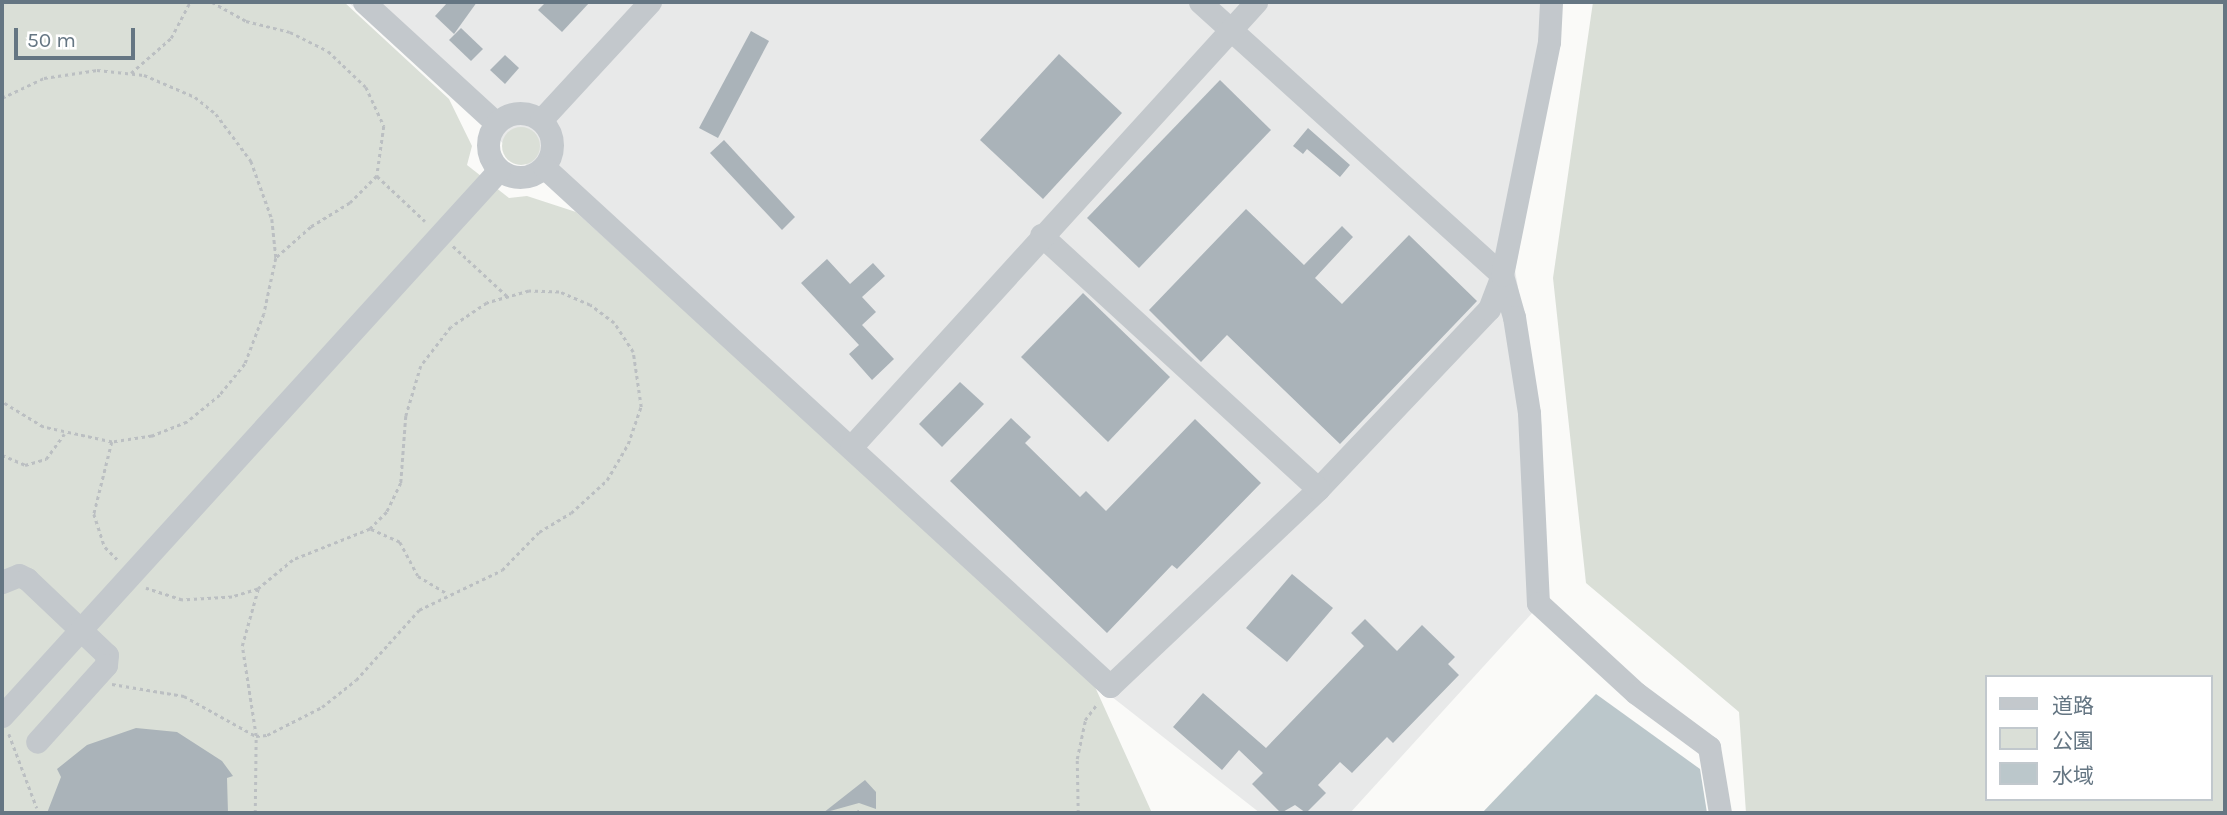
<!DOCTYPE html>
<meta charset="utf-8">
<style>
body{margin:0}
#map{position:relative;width:2227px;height:815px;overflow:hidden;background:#fafaf8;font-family:Karla,"Noto Sans JP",sans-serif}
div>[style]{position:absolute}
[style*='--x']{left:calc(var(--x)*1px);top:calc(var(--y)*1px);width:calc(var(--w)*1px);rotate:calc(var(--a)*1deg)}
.built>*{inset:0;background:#e8e9e9}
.green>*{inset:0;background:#dadfd7}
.round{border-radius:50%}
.water>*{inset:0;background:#bbc7cb}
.building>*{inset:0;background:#aab3b9}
.path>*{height:2.5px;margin-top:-1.25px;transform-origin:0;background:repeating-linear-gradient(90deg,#bbbfc2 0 3.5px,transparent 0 7px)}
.minor>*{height:23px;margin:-11.5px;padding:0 11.5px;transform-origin:11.5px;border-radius:11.5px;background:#c3c8cc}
.minor>.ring{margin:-11.5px;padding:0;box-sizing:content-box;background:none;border:23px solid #c3c8cc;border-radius:50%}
span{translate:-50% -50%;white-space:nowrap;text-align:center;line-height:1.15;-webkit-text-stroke:7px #fff;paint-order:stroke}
.frame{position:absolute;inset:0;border:4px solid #657683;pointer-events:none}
.legend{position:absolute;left:1985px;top:675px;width:228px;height:126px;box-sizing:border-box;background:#fff;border:2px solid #c1c8cd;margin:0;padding:9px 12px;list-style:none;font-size:21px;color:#657683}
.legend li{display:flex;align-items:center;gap:14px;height:35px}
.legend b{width:35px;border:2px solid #c1c8cd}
.scale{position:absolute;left:14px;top:28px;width:121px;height:32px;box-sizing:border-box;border:4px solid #657683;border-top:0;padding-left:9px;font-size:21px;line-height:24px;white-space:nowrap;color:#657683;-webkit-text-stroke:5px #fff;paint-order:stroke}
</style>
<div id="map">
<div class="built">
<i style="clip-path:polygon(348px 2px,1561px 2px,1559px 44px,1515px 270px,1542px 427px,1544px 600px,1350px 813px,1260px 813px,1093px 682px)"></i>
</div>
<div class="green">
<i style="clip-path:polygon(2px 2px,344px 2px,449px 99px,472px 146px,467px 165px,509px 198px,527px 196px,576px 212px,1091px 678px,1152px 813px,2px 813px)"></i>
<i style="clip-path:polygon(evenodd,1593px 2px,2225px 2px,2225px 813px,1746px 813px,1739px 712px,1586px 583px,1553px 278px,1593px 2px,1987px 677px,2211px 677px,2211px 799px,1987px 799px,1987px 677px)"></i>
<i class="round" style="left:502px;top:127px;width:38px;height:38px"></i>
</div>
<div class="water">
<i style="clip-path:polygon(1596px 694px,1700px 769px,1707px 813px,1482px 813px)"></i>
</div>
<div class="building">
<i style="clip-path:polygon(448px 2px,477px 2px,454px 34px,435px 16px)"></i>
<i style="clip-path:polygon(546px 2px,590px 2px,562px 32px,538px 10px)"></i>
<i style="clip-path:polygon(461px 28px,483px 49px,471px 61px,449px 40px)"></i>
<i style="clip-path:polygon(751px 31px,769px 41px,718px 138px,699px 128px)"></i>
<i style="clip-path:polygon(1059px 54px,1122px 113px,1043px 199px,980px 140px)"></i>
<i style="clip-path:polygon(505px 55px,519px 68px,505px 84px,490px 70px)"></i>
<i style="clip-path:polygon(1220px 80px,1271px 130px,1139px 268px,1087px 218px)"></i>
<i style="clip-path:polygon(1308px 128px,1350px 165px,1340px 177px,1307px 149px,1303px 154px,1293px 146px)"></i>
<i style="clip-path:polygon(724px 140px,795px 217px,782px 230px,710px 153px)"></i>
<i style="clip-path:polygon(1246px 209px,1304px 265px,1342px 226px,1353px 237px,1315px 278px,1342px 304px,1409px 235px,1477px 301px,1340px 444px,1227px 335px,1201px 362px,1149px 310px)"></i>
<i style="clip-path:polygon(827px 259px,850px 284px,873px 263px,885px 276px,862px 297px,876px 312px,862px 325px,894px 359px,872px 380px,849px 354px,859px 345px,801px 283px)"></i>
<i style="clip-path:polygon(1083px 293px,1170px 377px,1108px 442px,1021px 357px)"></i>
<i style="clip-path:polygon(960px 382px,984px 404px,942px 447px,919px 424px)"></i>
<i style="clip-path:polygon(1011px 418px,1031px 437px,1025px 443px,1080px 497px,1086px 491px,1106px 511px,1195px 419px,1261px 483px,1177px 569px,1172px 565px,1107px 633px,950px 481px)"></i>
<i style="clip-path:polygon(1292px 574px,1333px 608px,1287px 662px,1246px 628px)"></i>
<i style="clip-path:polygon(1365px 619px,1397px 651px,1422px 625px,1455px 657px,1448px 664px,1459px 675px,1393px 743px,1387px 737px,1352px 773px,1340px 762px,1318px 785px,1326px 793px,1306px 813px,1295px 805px,1281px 813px,1252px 784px,1263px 773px,1239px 750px,1222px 770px,1173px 727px,1203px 693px,1266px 748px,1364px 646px,1351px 633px)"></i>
<i style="clip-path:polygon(136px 728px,177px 732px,222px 761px,233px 776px,227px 778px,228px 813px,47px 813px,61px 777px,57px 769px,87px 745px)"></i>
<i style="clip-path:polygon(865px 780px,876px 792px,876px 809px,859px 803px,823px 813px)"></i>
</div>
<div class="path">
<i style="--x:212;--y:2;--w:39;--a:29"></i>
<i style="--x:246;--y:21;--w:45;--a:14"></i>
<i style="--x:290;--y:32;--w:42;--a:26.6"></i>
<i style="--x:328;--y:51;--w:52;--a:43.5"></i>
<i style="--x:366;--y:87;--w:43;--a:65.2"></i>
<i style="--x:384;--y:126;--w:50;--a:98"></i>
<i style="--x:377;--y:176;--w:38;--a:135"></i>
<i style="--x:350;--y:203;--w:46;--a:148.4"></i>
<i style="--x:311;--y:227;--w:47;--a:138.5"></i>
<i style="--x:131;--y:73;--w:53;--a:-41.2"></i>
<i style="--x:171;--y:38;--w:41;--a:-62.2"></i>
<i style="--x:2;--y:98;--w:47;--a:-25.5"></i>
<i style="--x:44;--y:78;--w:54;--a:-8.6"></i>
<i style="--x:97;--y:70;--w:47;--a:6.1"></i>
<i style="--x:144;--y:75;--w:56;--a:23.3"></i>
<i style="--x:195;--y:97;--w:27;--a:39"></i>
<i style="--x:216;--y:114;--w:59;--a:53.3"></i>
<i style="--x:251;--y:161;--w:62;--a:70.1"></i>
<i style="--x:272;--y:219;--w:39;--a:84"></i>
<i style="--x:276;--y:258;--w:57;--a:102.1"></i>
<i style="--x:264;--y:314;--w:53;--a:110.8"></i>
<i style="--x:245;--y:364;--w:40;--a:129"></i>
<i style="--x:220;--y:395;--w:43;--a:140.7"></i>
<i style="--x:187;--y:422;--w:38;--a:158"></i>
<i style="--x:152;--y:436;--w:40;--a:171.5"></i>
<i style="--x:112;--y:442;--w:71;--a:-167.7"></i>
<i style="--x:43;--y:427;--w:48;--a:-148.6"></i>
<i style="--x:377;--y:176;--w:66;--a:43.2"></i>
<i style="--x:453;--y:246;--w:74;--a:42.8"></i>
<i style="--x:112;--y:442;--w:74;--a:104"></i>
<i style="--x:94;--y:514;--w:35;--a:72"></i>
<i style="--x:105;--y:547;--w:20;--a:45"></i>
<i style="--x:2;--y:455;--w:25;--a:23"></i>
<i style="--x:25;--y:465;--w:22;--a:-16"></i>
<i style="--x:46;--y:459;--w:31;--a:-54"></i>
<i style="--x:371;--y:529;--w:32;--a:24"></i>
<i style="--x:400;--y:542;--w:38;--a:62"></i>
<i style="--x:418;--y:576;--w:33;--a:31"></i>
<i style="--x:112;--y:684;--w:73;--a:9.5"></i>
<i style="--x:184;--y:696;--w:82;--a:29.1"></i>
<i style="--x:256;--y:736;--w:11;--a:-5"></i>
<i style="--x:267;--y:735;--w:62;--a:-27"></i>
<i style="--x:322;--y:707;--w:43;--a:-38.5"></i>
<i style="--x:356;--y:680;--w:94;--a:-48"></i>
<i style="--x:419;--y:610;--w:92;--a:-25.7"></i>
<i style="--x:502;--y:570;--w:53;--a:-45.8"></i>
<i style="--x:539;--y:532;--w:37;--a:-31"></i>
<i style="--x:571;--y:513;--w:49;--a:-42.5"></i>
<i style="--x:607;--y:480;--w:42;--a:-59.7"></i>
<i style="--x:628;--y:444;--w:39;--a:-71"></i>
<i style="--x:641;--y:407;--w:56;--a:-98.3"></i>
<i style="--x:633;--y:352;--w:35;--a:-123"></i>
<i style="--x:614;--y:323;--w:30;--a:-143"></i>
<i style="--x:590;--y:305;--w:34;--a:-157"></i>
<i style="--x:559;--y:292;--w:30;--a:-178"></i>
<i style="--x:529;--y:291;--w:44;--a:164.1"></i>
<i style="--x:487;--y:303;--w:43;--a:146.3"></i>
<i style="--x:451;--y:327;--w:49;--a:127.6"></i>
<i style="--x:421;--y:366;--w:52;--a:106.7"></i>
<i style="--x:406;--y:416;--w:67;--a:94.3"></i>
<i style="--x:401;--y:483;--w:32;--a:116"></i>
<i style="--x:387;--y:512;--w:24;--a:135"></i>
<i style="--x:370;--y:529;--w:83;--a:158.1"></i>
<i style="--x:293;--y:560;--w:45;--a:140.4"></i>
<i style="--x:258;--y:589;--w:27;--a:163"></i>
<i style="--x:232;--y:597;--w:50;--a:176.6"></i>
<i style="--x:182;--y:600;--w:38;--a:-162"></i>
<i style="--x:9;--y:734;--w:79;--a:69.3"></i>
<i style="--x:255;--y:813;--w:77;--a:-89.3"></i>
<i style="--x:256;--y:736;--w:91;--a:-98.8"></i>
<i style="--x:242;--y:646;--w:59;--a:-74.3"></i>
<i style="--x:857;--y:813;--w:4;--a:-56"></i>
<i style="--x:1078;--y:813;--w:54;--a:-91.1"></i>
<i style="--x:1077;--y:759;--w:40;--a:-78"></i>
<i style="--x:1085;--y:720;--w:21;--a:-53"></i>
</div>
<div class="minor">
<i style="--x:364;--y:2;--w:179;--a:42.5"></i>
<i style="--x:1200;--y:2;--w:407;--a:42.1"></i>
<i style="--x:1502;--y:275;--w:44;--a:74.1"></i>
<i style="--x:1514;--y:317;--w:97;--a:81.1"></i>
<i style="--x:1529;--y:413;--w:190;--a:87.3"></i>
<i style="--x:1538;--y:603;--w:133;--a:42.6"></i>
<i style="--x:1636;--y:693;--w:91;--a:36.5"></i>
<i style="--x:1709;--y:747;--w:67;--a:80.5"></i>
<i class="ring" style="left:488px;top:113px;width:41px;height:41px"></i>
<i style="--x:541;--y:120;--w:161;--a:-47.3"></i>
<i style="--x:544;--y:167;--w:768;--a:42.52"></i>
<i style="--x:1110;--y:686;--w:286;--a:-43.4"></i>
<i style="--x:1318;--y:489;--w:248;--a:-46.5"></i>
<i style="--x:1489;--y:309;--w:36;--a:-69"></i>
<i style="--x:1502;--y:275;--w:238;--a:-78.6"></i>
<i style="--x:1549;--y:42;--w:40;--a:-87.1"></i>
<i style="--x:1041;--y:235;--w:376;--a:42.5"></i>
<i style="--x:851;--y:447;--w:602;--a:-47.69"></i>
<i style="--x:2;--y:582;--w:18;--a:-22"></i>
<i style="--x:19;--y:575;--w:9;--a:27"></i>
<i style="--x:27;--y:579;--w:110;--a:43.5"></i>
<i style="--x:107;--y:655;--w:10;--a:96"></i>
<i style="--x:106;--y:665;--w:103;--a:131.9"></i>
<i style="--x:2;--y:716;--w:738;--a:-47.69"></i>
</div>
<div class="frame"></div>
<ul class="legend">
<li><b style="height:9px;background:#c3c8cc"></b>道路</li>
<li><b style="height:19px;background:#dadfd7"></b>公園</li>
<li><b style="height:19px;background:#bbc7cb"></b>水域</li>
</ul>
<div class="scale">50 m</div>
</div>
